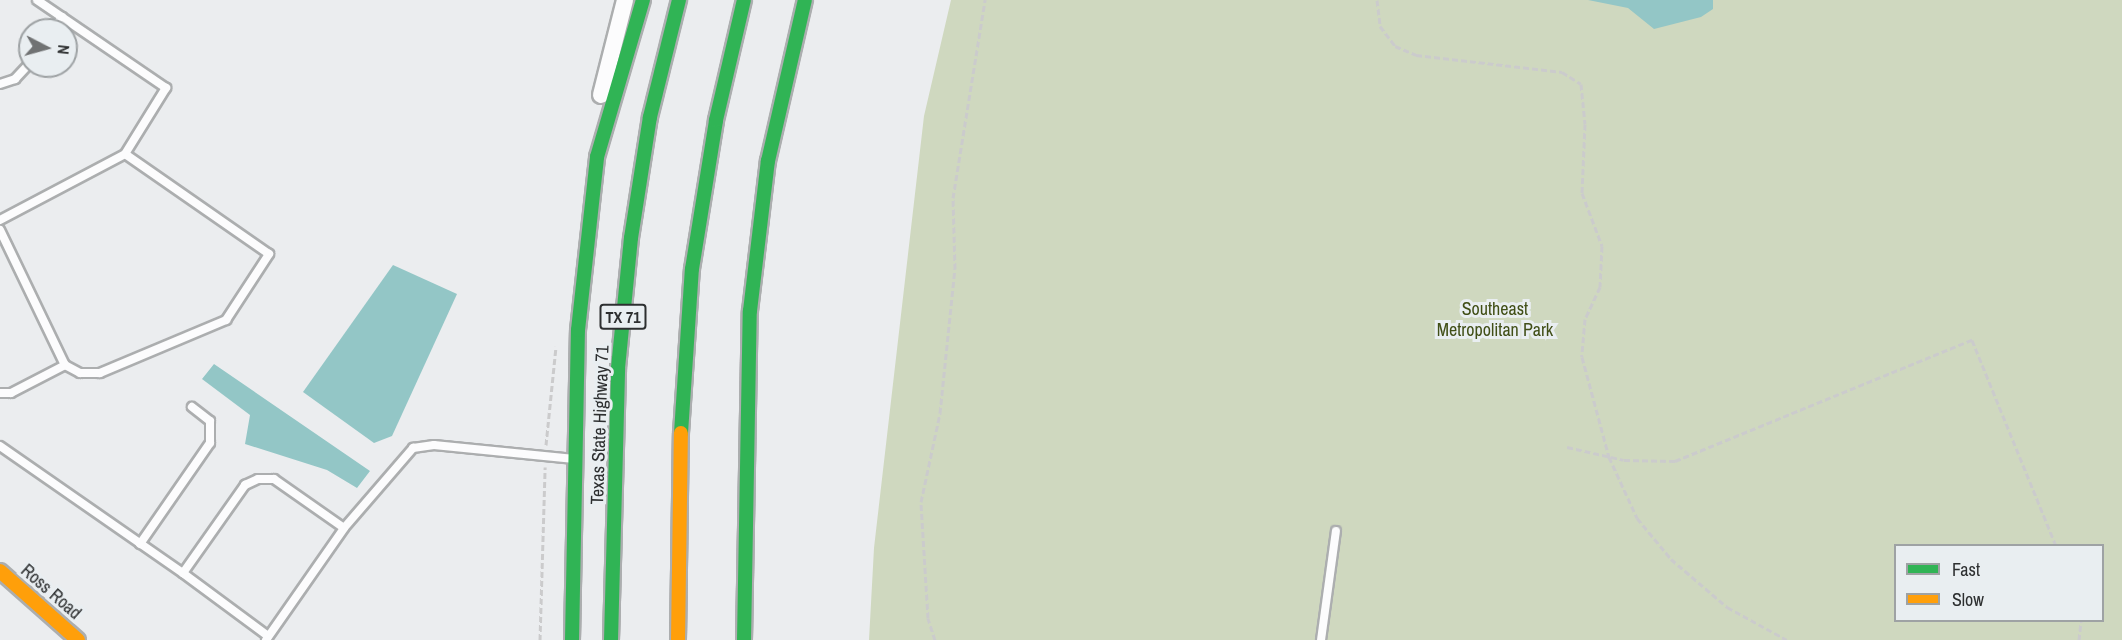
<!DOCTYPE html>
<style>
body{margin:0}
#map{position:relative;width:2122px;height:640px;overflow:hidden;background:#ebedef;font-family:"Archivo Narrow",sans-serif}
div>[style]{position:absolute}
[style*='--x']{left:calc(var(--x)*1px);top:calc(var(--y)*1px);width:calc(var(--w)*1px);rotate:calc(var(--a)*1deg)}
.green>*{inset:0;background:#cfd8bf}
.water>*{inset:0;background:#93c6c6}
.path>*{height:3px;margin-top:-1.5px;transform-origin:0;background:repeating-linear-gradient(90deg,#cbcbcc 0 6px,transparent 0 9px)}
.roads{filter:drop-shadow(2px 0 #acaeaf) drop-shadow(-2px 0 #acaeaf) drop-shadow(0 2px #acaeaf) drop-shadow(0 -2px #acaeaf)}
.lane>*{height:8px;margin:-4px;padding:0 4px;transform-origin:4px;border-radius:4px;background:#fcfcfd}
.street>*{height:16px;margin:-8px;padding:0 8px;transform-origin:8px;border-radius:8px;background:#fcfcfd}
.fast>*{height:14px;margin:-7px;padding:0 7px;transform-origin:7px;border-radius:7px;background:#30b455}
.slow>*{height:14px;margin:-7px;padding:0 7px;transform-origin:7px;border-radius:7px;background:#ff9f0a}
span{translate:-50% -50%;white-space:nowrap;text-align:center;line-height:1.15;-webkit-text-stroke:6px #e9eef1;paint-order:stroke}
.shield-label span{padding:2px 4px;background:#e9eef1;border:2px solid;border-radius:4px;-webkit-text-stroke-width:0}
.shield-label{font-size:16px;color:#2d2f30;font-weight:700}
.park-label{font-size:18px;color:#414f17}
.street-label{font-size:18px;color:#2d2f30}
.legend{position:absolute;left:1894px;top:544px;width:210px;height:78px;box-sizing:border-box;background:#e9eef1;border:2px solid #9ea2a4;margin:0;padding:8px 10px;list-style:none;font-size:18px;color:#2d2f30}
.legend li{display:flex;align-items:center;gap:12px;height:30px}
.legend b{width:30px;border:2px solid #9ea2a4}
.north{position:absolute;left:18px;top:18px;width:60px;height:60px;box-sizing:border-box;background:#e9eef1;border:2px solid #9ea2a4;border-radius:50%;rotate:96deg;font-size:16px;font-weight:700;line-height:24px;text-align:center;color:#2d2f30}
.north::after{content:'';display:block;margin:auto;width:21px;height:27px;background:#707273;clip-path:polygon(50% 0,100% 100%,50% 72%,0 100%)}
</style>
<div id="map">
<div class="green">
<i style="clip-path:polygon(evenodd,951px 0,2122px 0,2122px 640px,869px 640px,874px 548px,924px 116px,951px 0,1896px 546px,2102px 546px,2102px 620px,1896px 620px,1896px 546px)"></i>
</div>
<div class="water">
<i style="clip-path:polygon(1588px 0,1713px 0,1713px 9px,1701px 17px,1654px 29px,1628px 8px)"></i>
<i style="clip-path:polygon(393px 265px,457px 294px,392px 436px,374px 443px,303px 392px)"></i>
<i style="clip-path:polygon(214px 364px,370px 471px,357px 488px,327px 470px,245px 444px,250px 415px,202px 379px)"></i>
</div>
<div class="path">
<i style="--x:1377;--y:0;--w:26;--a:83"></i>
<i style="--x:1380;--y:26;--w:25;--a:53"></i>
<i style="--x:1395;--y:46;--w:23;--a:23"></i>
<i style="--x:1416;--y:55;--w:147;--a:6.6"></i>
<i style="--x:1562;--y:72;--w:22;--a:32"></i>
<i style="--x:1581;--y:84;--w:40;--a:84.3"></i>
<i style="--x:1585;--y:124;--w:69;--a:92.5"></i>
<i style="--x:1582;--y:193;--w:57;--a:69.3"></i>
<i style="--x:1602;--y:246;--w:41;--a:92.8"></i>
<i style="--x:1600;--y:287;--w:35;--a:115"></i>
<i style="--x:1585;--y:319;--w:38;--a:95"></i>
<i style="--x:1582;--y:357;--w:104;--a:74.9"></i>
<i style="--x:1609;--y:457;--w:67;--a:65.3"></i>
<i style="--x:1637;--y:518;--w:53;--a:50.3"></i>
<i style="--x:1671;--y:559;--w:74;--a:40.6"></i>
<i style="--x:1727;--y:607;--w:68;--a:28.8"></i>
<i style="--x:546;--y:445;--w:99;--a:-84.2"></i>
<i style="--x:1567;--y:447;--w:58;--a:12.8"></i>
<i style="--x:1624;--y:460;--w:51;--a:1.1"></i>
<i style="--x:1675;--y:461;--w:321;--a:-22.2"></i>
<i style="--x:1972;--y:340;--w:222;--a:67.8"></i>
<i style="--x:540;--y:640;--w:173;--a:-88.3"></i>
<i style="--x:935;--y:640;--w:23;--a:-108"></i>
<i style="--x:928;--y:618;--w:116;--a:-93.5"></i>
<i style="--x:921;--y:502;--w:91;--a:-77.9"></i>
<i style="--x:940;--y:413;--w:145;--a:-84.1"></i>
<i style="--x:955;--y:269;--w:71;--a:-91.6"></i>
<i style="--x:953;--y:198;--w:201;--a:-80.8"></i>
<i style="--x:2079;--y:640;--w:20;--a:-84"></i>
</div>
<div class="roads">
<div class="lane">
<i style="--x:53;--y:30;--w:16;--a:-55"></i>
<i style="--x:0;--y:84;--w:16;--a:-18"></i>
<i style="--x:15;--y:79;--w:22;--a:-47"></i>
<i style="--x:0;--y:220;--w:141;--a:-27.8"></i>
<i style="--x:0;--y:230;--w:150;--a:64.3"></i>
<i style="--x:0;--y:393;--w:11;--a:0"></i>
<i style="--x:11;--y:393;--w:61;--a:-27.4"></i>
<i style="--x:65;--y:365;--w:17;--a:28"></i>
<i style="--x:80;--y:373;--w:20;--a:0"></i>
<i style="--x:100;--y:373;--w:137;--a:-22.8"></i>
<i style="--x:226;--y:320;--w:79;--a:-56.9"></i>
<i style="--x:269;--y:254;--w:175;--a:-145.2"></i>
<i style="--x:125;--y:154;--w:78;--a:-58.2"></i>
<i style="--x:166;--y:88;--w:156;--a:-145.7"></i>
<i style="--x:0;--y:446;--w:223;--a:34.8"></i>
<i style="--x:140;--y:544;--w:123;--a:-55.3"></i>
<i style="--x:210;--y:443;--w:22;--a:-90"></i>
<i style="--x:210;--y:421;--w:23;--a:-142"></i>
<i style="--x:268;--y:636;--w:106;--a:-143.5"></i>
<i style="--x:183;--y:573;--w:108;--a:-54.8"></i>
<i style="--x:245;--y:485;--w:14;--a:-25"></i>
<i style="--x:258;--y:479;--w:16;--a:0"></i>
<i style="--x:274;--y:479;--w:85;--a:35"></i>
<i style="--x:266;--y:640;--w:136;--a:-55.1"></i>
<i style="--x:344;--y:528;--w:106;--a:-49.2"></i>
<i style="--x:413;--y:448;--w:21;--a:-8"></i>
<i style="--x:434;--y:445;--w:141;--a:5.7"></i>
<i style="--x:1321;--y:640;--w:110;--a:-82.2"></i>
</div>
<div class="street">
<i style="--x:601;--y:95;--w:98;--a:-75.8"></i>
</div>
<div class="fast">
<i style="--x:597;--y:157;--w:164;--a:-73.7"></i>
<i style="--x:681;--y:433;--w:164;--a:-86.2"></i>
<i style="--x:692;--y:269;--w:151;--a:-80.8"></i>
<i style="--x:716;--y:120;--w:123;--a:-76.9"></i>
<i style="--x:572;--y:640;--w:310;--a:-88.9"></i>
<i style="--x:578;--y:330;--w:174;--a:-83.7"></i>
<i style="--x:611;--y:640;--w:272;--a:-88.5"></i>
<i style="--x:618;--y:368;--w:131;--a:-84.3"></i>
<i style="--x:631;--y:238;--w:122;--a:-81.1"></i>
<i style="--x:650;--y:117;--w:121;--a:-76.1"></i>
<i style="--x:744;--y:640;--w:329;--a:-89"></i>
<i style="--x:750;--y:311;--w:151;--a:-83.2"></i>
<i style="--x:768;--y:161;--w:165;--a:-77.1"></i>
</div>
<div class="slow">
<i style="--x:0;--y:571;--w:104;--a:41.5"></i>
<i style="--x:678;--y:640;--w:207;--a:-89.2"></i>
</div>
</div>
<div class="shield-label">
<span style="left:623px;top:317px">TX 71</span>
</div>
<div class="park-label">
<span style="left:1495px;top:320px">Southeast<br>Metropolitan Park</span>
</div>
<div class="street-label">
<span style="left:600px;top:425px;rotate:-88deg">Texas State Highway 71</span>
<span style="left:51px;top:592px;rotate:41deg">Ross Road</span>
</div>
<ul class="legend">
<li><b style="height:8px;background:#30b455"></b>Fast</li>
<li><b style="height:8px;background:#ff9f0a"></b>Slow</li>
</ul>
<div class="north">N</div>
</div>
